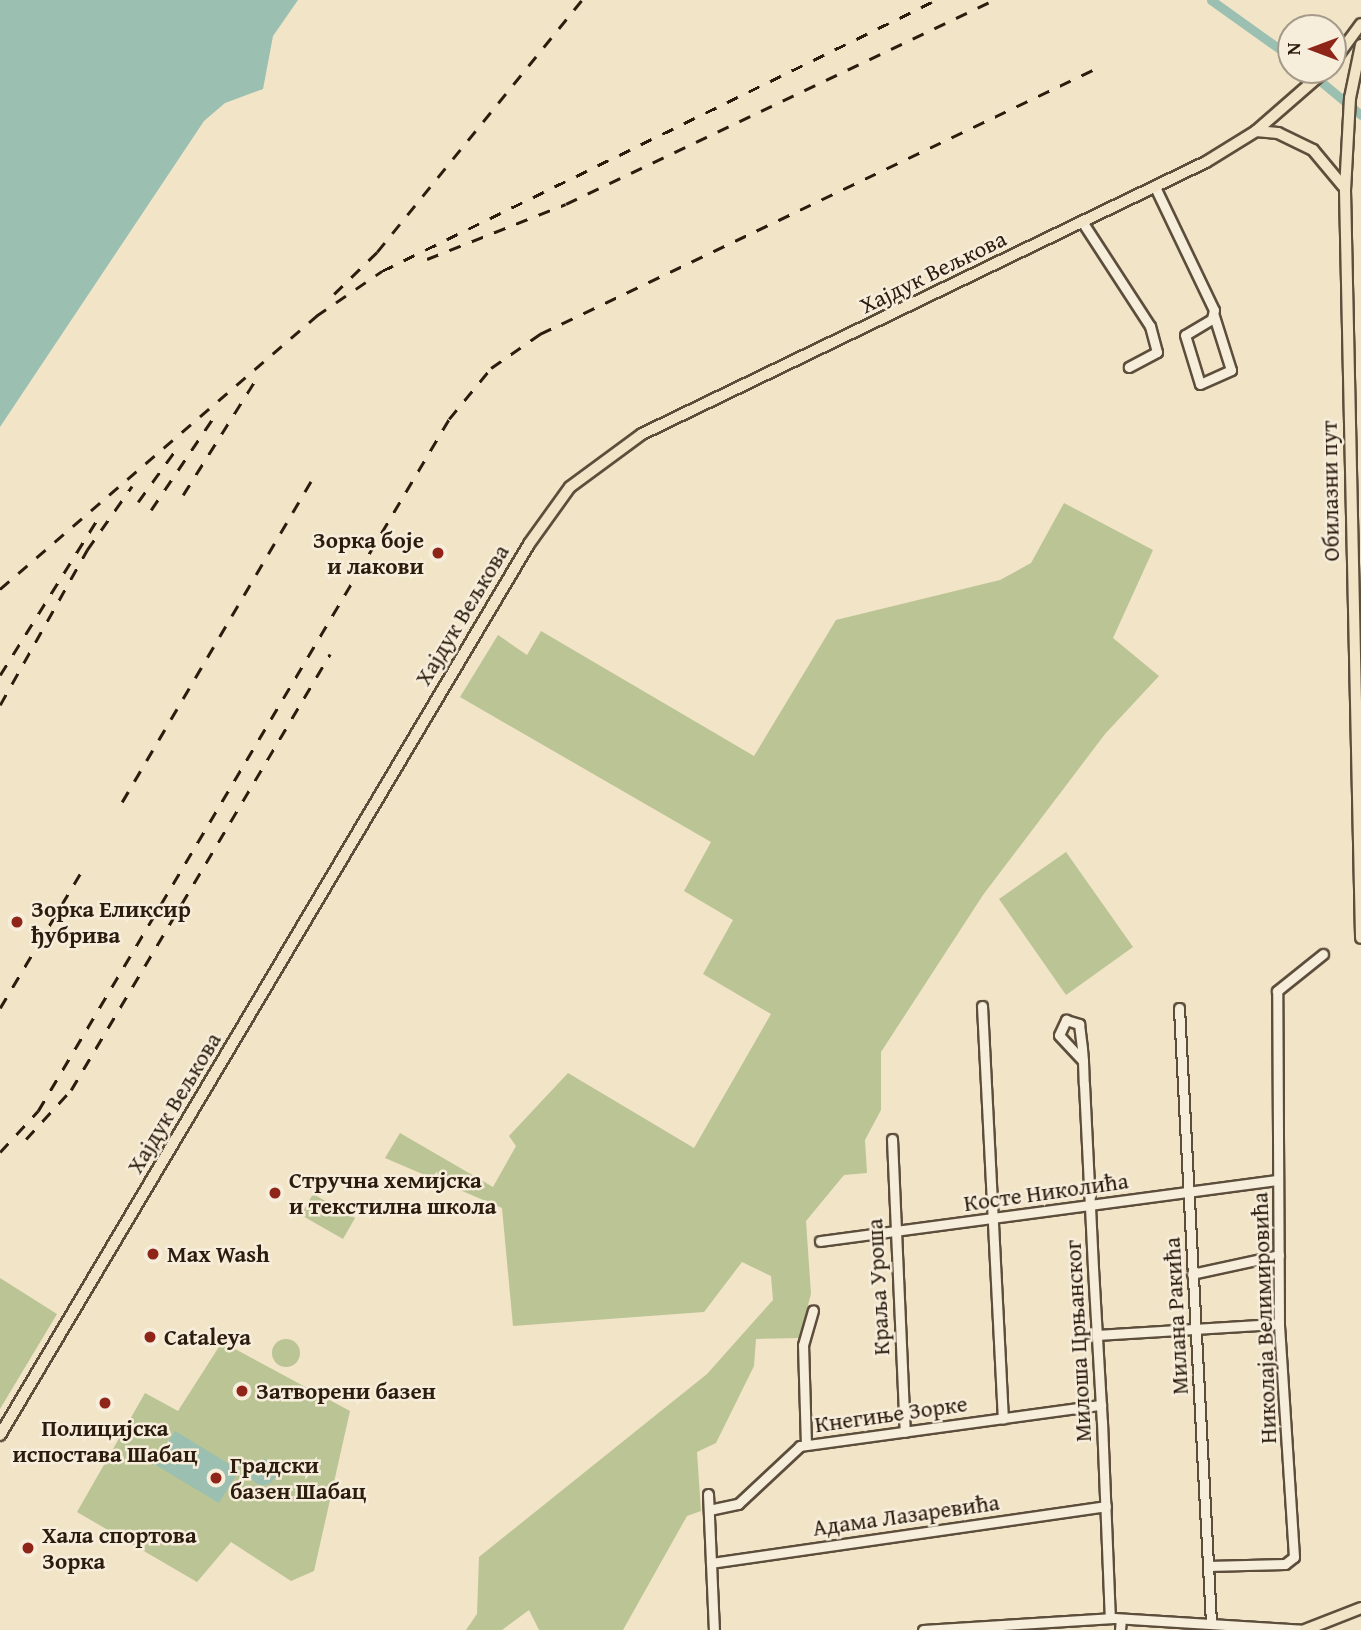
<!DOCTYPE html>
<meta charset="utf-8">
<style>
body{margin:0}
#map{position:relative;width:1361px;height:1630px;overflow:hidden;background:#f1e4c7;font-family:"Gentium Book Plus",serif}
div>[style]{position:absolute}
[style*='--x']{left:calc(var(--x)*1px);top:calc(var(--y)*1px);width:calc(var(--w)*1px);rotate:calc(var(--a)*1deg)}
.green>*{inset:0;background:#bbc494}
.round{border-radius:50%}
.water>*{inset:0;background:#9bbfb0}
.canal>*{height:9px;margin:-4.5px;padding:0 4.5px;transform-origin:4.5px;border-radius:4.5px;background:#9bbfb0}
.roads{filter:drop-shadow(2px 0 #5d4e3c) drop-shadow(-2px 0 #5d4e3c) drop-shadow(0 2px #5d4e3c) drop-shadow(0 -2px #5d4e3c)}
.minor>*{height:9px;margin:-4.5px;padding:0 4.5px;transform-origin:4.5px;border-radius:4.5px;background:#f6eddb}
.major>*{height:10px;margin:-5px;padding:0 5px;transform-origin:5px;border-radius:5px;background:#f1e4c7}
.rail>*{height:2.5px;margin-top:-1.25px;transform-origin:0;background:repeating-linear-gradient(90deg,#2c1c0e 0 12px,transparent 0 24px)}
.dots>*{width:19px;height:19px;translate:-50% -50%;box-sizing:border-box;border:4px solid #f6eddb;border-radius:50%}
span{translate:-50% -50%;white-space:nowrap;text-align:center;line-height:1.15;-webkit-text-stroke:5px #f6eddb;paint-order:stroke}
.street-label{font-size:23px;color:#2c1c0e}
.poi-label{font-size:23px;color:#2c1c0e;font-weight:700}
.right{translate:-100% -50%;text-align:right}
.left{translate:0 -50%;text-align:left}
.north{position:absolute;left:1277px;top:14px;width:70px;height:70px;box-sizing:border-box;background:#f6eddb;border:2px solid #a59989;border-radius:50%;rotate:270deg;font-size:19px;font-weight:700;line-height:28px;text-align:center;color:#2c1c0e}
.north::after{content:'';display:block;margin:auto;width:24px;height:32px;background:#8f2418;clip-path:polygon(50% 0,100% 100%,50% 72%,0 100%)}
</style>
<div id="map">
<div class="green">
<i style="clip-path:polygon(1064px 503px,1153px 550px,1113px 638px,1159px 676px,1105px 734px,983px 895px,881px 1052px,881px 1110px,865px 1140px,867px 1173px,844px 1175px,806px 1221px,811px 1294px,799px 1338px,756px 1339px,754px 1366px,716px 1443px,697px 1452px,701px 1511px,687px 1516px,623px 1630px,539px 1630px,529px 1610px,502px 1630px,466px 1630px,477px 1614px,479px 1557px,707px 1374px,773px 1300px,771px 1276px,742px 1262px,704px 1312px,513px 1326px,502px 1208px,385px 1158px,400px 1133px,493px 1187px,516px 1146px,509px 1136px,568px 1073px,694px 1148px,771px 1014px,703px 974px,733px 920px,684px 891px,711px 842px,460px 697px,498px 635px,527px 655px,541px 631px,754px 756px,836px 620px,1000px 580px,1031px 563px)"></i>
<i style="clip-path:polygon(1066px 852px,1133px 947px,1066px 995px,999px 899px)"></i>
<i style="clip-path:polygon(313px 1194px,355px 1218px,343px 1239px,301px 1215px)"></i>
<i style="clip-path:polygon(0 1278px,57px 1314px,0 1409px)"></i>
<i class="round" style="left:272px;top:1339px;width:28px;height:28px"></i>
<i style="clip-path:polygon(222px 1342px,350px 1411px,314px 1571px,291px 1581px,231px 1542px,197px 1582px,77px 1512px,145px 1393px,178px 1411px)"></i>
</div>
<div class="water">
<i style="clip-path:polygon(0 0,298px 0,273px 36px,263px 89px,225px 103px,204px 121px,0 427px)"></i>
<i style="clip-path:polygon(175px 1431px,239px 1470px,219px 1503px,154px 1464px)"></i>
<i class="round" style="left:250px;top:1459px;width:26px;height:26px"></i>
</div>
<div class="canal">
<i style="--x:1211;--y:0;--w:98;--a:35.5"></i>
<i style="--x:1307;--y:70;--w:70;--a:39.8"></i>
</div>
<div class="roads">
<div class="minor">
<i style="--x:1155;--y:187;--w:136;--a:64.4"></i>
<i style="--x:1214;--y:310;--w:9;--a:103"></i>
<i style="--x:1212;--y:319;--w:31;--a:149"></i>
<i style="--x:1185;--y:335;--w:51;--a:73"></i>
<i style="--x:1200;--y:384;--w:34;--a:-24"></i>
<i style="--x:1231;--y:370;--w:57;--a:-107.5"></i>
<i style="--x:1083;--y:223;--w:123;--a:57"></i>
<i style="--x:1150;--y:326;--w:27;--a:75"></i>
<i style="--x:1157;--y:352;--w:32;--a:152"></i>
<i style="--x:982;--y:1006;--w:413;--a:87.1"></i>
<i style="--x:1179;--y:1008;--w:615;--a:87.02"></i>
<i style="--x:1083;--y:1061;--w:35;--a:-133"></i>
<i style="--x:1059;--y:1035;--w:17;--a:-65"></i>
<i style="--x:1066;--y:1020;--w:14;--a:17"></i>
<i style="--x:1079;--y:1024;--w:25;--a:83"></i>
<i style="--x:1082;--y:1049;--w:12;--a:85"></i>
<i style="--x:1083;--y:1061;--w:23;--a:88"></i>
<i style="--x:1084;--y:1084;--w:184;--a:87.2"></i>
<i style="--x:1093;--y:1268;--w:154;--a:86.7"></i>
<i style="--x:1102;--y:1422;--w:196;--a:87.7"></i>
<i style="--x:892;--y:1139;--w:293;--a:87.5"></i>
<i style="--x:820;--y:1241;--w:462;--a:-7.6"></i>
<i style="--x:1192;--y:1274;--w:89;--a:-12.3"></i>
<i style="--x:1097;--y:1335;--w:182;--a:-3.5"></i>
<i style="--x:806;--y:1445;--w:100;--a:-91.7"></i>
<i style="--x:803;--y:1345;--w:36;--a:-74"></i>
<i style="--x:708;--y:1494;--w:136;--a:87.5"></i>
<i style="--x:709;--y:1510;--w:30;--a:-12"></i>
<i style="--x:738;--y:1504;--w:85;--a:-43.1"></i>
<i style="--x:800;--y:1446;--w:304;--a:-7.8"></i>
<i style="--x:711;--y:1563;--w:399;--a:-8.2"></i>
<i style="--x:1208;--y:1566;--w:77;--a:-1.5"></i>
<i style="--x:1285;--y:1564;--w:11;--a:-38"></i>
<i style="--x:1294;--y:1557;--w:231;--a:-93.7"></i>
<i style="--x:1279;--y:1326;--w:335;--a:-90.3"></i>
<i style="--x:1277;--y:991;--w:59;--a:-38.8"></i>
<i style="--x:923;--y:1630;--w:191;--a:-3.6"></i>
<i style="--x:1114;--y:1618;--w:192;--a:3.6"></i>
<i style="--x:1120;--y:1630;--w:11;--a:-85"></i>
</div>
<div class="major">
<i style="--x:1361;--y:45;--w:54;--a:101.7"></i>
<i style="--x:1350;--y:98;--w:92;--a:93.1"></i>
<i style="--x:1345;--y:190;--w:748;--a:88.77"></i>
<i style="--x:1333;--y:62;--w:47;--a:-53.6"></i>
<i style="--x:1256;--y:131;--w:22;--a:5"></i>
<i style="--x:1278;--y:133;--w:39;--a:26"></i>
<i style="--x:1313;--y:150;--w:47;--a:50.2"></i>
<i style="--x:0;--y:1435;--w:1036;--a:-59.3"></i>
<i style="--x:529;--y:544;--w:70;--a:-54.3"></i>
<i style="--x:570;--y:487;--w:89;--a:-36.4"></i>
<i style="--x:642;--y:434;--w:626;--a:-25.75"></i>
<i style="--x:1206;--y:162;--w:59;--a:-31.8"></i>
<i style="--x:1256;--y:131;--w:93;--a:-41.1"></i>
<i style="--x:1305;--y:1630;--w:60;--a:-21.4"></i>
</div>
</div>
<div class="rail">
<i style="--x:427;--y:259;--w:149;--a:-21.6"></i>
<i style="--x:566;--y:204;--w:473;--a:-25.5"></i>
<i style="--x:334;--y:294;--w:60;--a:-44.3"></i>
<i style="--x:377;--y:252;--w:325;--a:-50.9"></i>
<i style="--x:183;--y:495;--w:137;--a:-57.8"></i>
<i style="--x:138;--y:502;--w:67;--a:-54.2"></i>
<i style="--x:151;--y:510;--w:118;--a:-56"></i>
<i style="--x:0;--y:589;--w:418;--a:-40.8"></i>
<i style="--x:316;--y:316;--w:80;--a:-34.3"></i>
<i style="--x:382;--y:271;--w:617;--a:-26.07"></i>
<i style="--x:0;--y:675;--w:189;--a:-58"></i>
<i style="--x:0;--y:705;--w:178;--a:-60.7"></i>
<i style="--x:87;--y:550;--w:78;--a:-54.9"></i>
<i style="--x:122;--y:802;--w:381;--a:-59.5"></i>
<i style="--x:0;--y:1008;--w:162;--a:-59.2"></i>
<i style="--x:26;--y:1139;--w:67;--a:-47.4"></i>
<i style="--x:71;--y:1090;--w:507;--a:-59.29"></i>
<i style="--x:0;--y:1152;--w:56;--a:-47.2"></i>
<i style="--x:38;--y:1111;--w:805;--a:-59.29"></i>
<i style="--x:449;--y:419;--w:66;--a:-50.5"></i>
<i style="--x:491;--y:368;--w:60;--a:-34.8"></i>
<i style="--x:540;--y:334;--w:622;--a:-25.53"></i>
</div>
<div class="dots">
<i style="left:438px;top:553px;background:#8f2418"></i>
<i style="left:17px;top:922px;background:#8f2418"></i>
<i style="left:275px;top:1193px;background:#8f2418"></i>
<i style="left:153px;top:1254px;background:#8f2418"></i>
<i style="left:150px;top:1337px;background:#8f2418"></i>
<i style="left:242px;top:1391px;background:#8f2418"></i>
<i style="left:105px;top:1403px;background:#8f2418"></i>
<i style="left:216px;top:1478px;background:#8f2418"></i>
<i style="left:28px;top:1548px;background:#8f2418"></i>
</div>
<div class="street-label">
<span style="left:933px;top:272px;rotate:-26deg">Хајдук Вељкова</span>
<span style="left:1330px;top:491px;rotate:-91deg">Обилазни пут</span>
<span style="left:462px;top:615px;rotate:-59deg">Хајдук Вељкова</span>
<span style="left:174px;top:1103px;rotate:-59deg">Хајдук Вељкова</span>
<span style="left:1046px;top:1192px;rotate:-8deg">Косте Николића</span>
<span style="left:878px;top:1287px;rotate:-93deg">Краља Уроша</span>
<span style="left:1176px;top:1316px;rotate:-93deg">Милана Ракића</span>
<span style="left:1264px;top:1318px;rotate:-92deg">Николаја Велимировића</span>
<span style="left:1078px;top:1341px;rotate:-93deg">Милоша Црњанског</span>
<span style="left:891px;top:1414px;rotate:-8deg">Кнегиње Зорке</span>
<span style="left:906px;top:1515px;rotate:-8deg">Адама Лазаревића</span>
</div>
<div class="poi-label">
<span class="right" style="left:424px;top:553px">Зорка боје<br>и лакови</span>
<span class="left" style="left:31px;top:922px">Зорка Еликсир<br>ђубрива</span>
<span class="left" style="left:289px;top:1193px">Стручна хемијска<br>и текстилна школа</span>
<span class="left" style="left:167px;top:1254px">Max Wash</span>
<span class="left" style="left:164px;top:1337px">Cataleya</span>
<span class="left" style="left:256px;top:1391px">Затворени базен</span>
<span style="left:105px;top:1441px">Полицијска<br>испостава Шабац</span>
<span class="left" style="left:230px;top:1478px">Градски<br>базен Шабац</span>
<span class="left" style="left:42px;top:1548px">Хала спортова<br>Зорка</span>
</div>
<div class="north">N</div>
</div>
